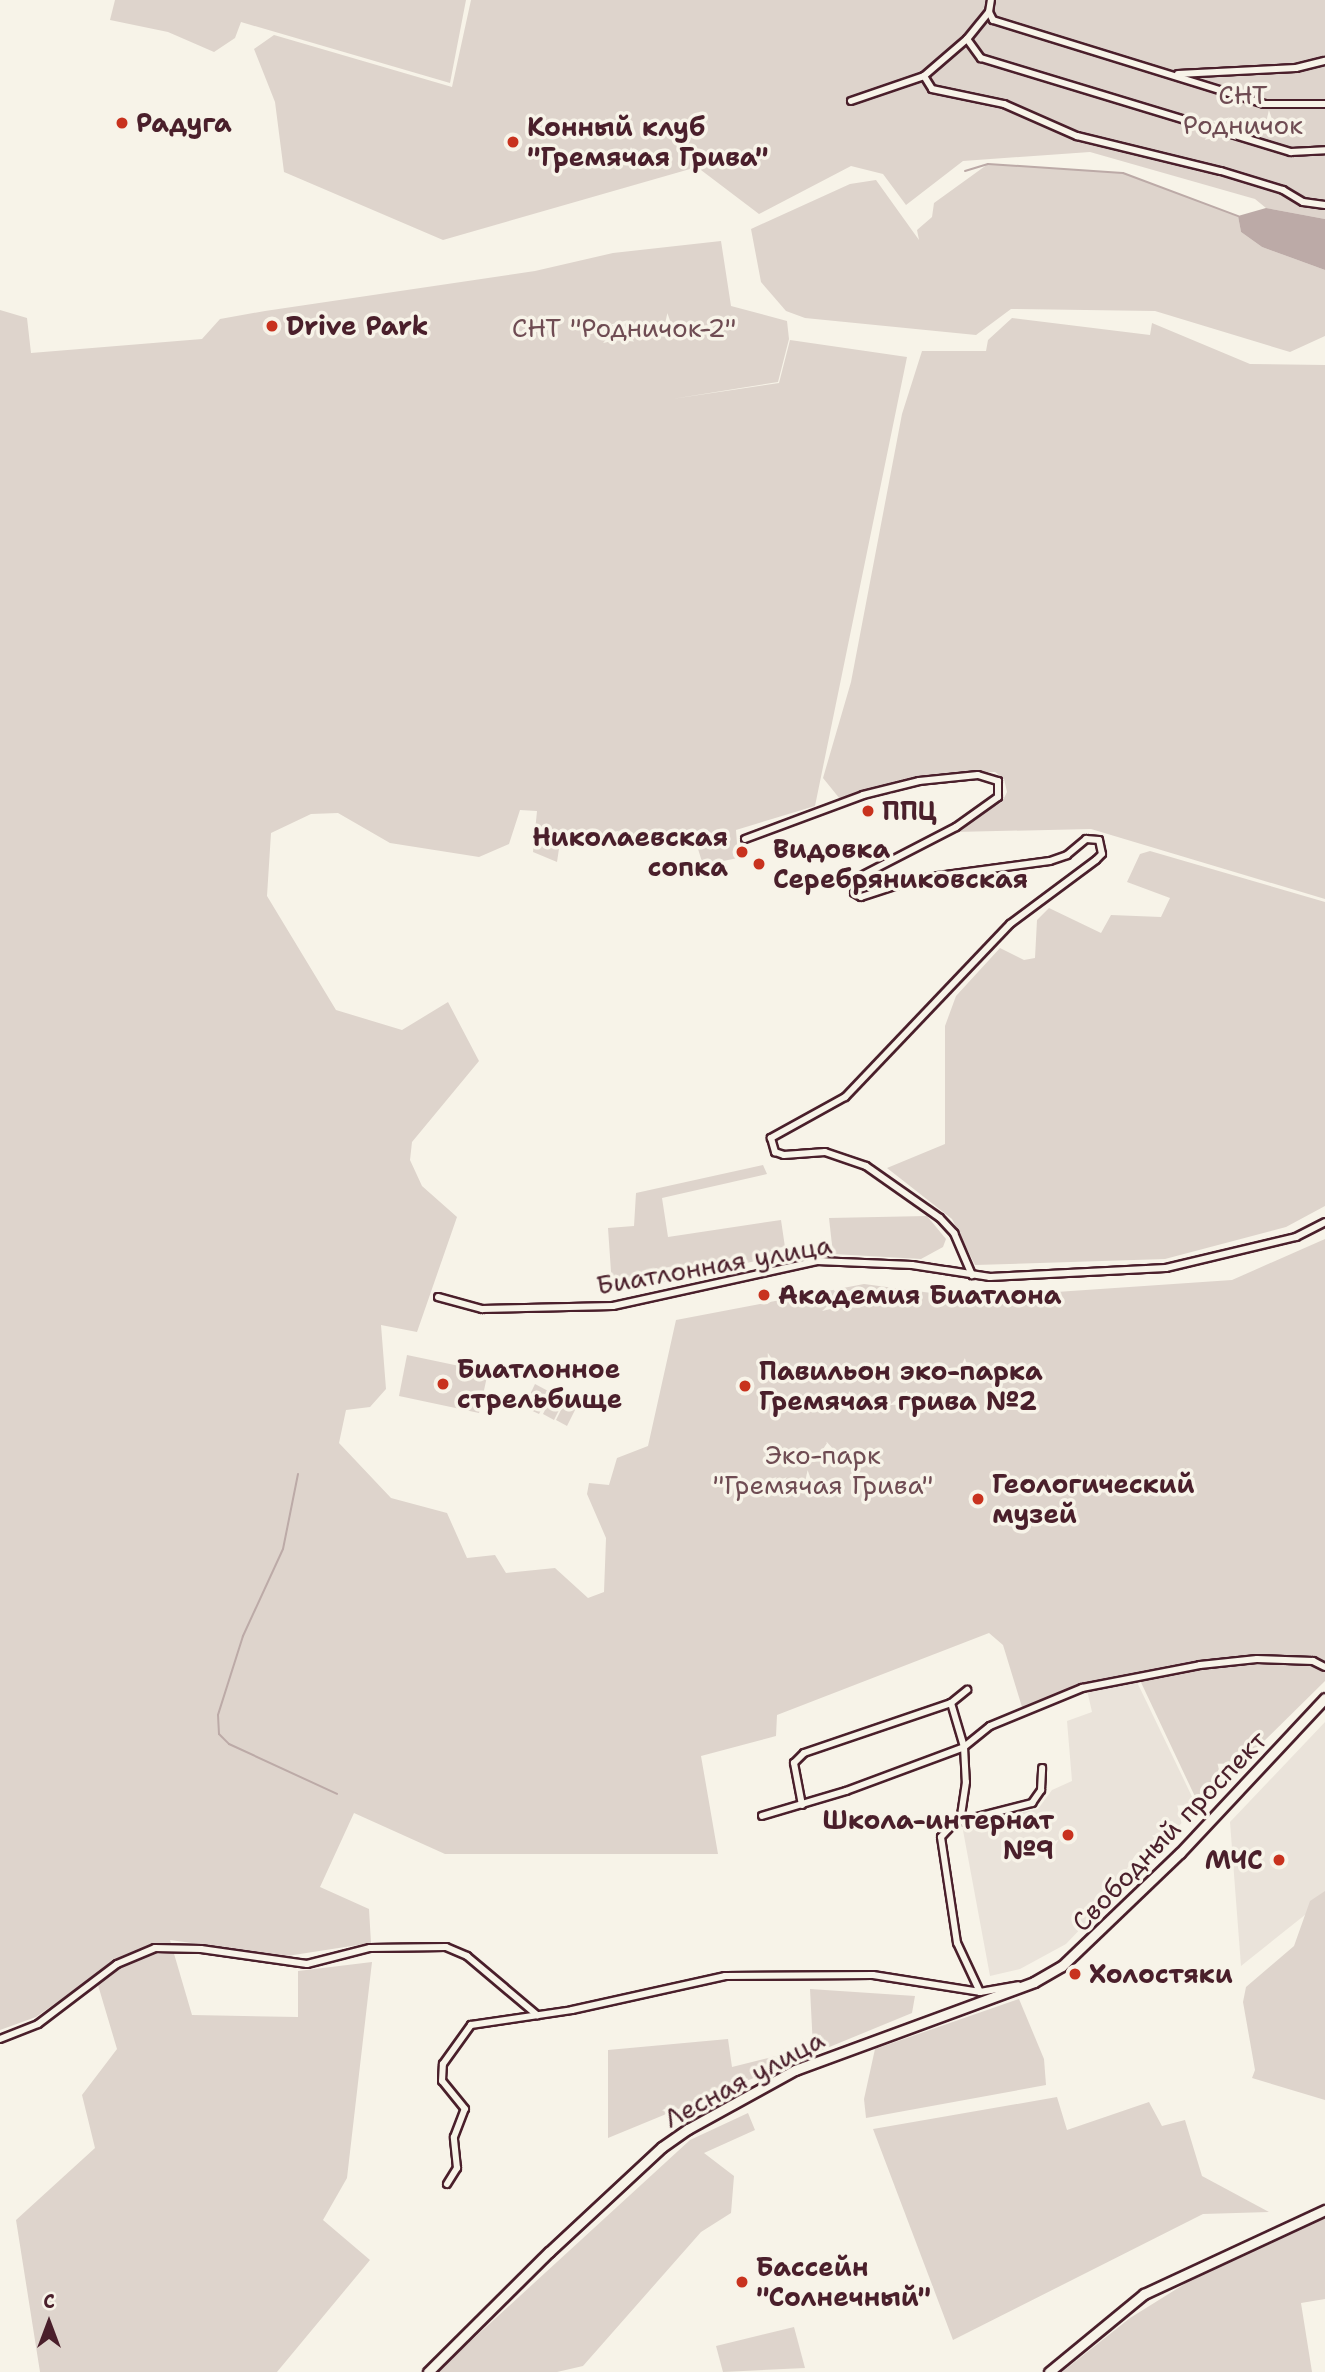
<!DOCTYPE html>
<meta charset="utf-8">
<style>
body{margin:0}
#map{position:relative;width:1325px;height:2372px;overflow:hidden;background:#f7f3e8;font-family:"Shantell Sans",sans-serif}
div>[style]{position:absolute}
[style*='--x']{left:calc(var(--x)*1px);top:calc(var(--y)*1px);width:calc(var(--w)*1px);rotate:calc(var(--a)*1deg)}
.built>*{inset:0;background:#eae3da}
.green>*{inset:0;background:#ded4cc}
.water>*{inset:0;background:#bcaaa7}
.stream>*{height:2px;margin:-1px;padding:0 1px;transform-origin:1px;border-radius:1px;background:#bcaaa7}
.roads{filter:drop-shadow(2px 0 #4a1f2b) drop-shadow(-2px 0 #4a1f2b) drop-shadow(0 2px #4a1f2b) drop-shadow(0 -2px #4a1f2b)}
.street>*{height:6px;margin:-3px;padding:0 3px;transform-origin:3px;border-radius:3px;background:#f7f3e8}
.secondary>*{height:9px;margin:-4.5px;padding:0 4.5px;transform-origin:4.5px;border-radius:4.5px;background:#f7f3e8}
.dots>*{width:19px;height:19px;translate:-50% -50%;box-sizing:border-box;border:4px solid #f7f3e8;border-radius:50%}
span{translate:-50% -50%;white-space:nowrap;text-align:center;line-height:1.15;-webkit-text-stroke:7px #f7f3e8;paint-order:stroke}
.park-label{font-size:26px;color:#6f4c53}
.poi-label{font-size:26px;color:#4a1f2b;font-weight:700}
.left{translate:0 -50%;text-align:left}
.right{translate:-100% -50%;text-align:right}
.street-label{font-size:26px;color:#4a1f2b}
.north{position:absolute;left:14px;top:2288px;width:70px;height:70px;-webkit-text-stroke:5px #f7f3e8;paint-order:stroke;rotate:0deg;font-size:19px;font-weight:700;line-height:28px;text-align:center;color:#4a1f2b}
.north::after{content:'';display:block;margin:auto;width:24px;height:32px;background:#4a1f2b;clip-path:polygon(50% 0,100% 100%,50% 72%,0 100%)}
</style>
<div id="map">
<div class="built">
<i style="clip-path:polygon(1136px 1680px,1197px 1807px,1066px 1944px,1020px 1969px,990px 1976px,962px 1825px,1038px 1809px,1052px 1790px,1072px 1781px,1067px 1721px,1092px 1712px,1087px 1690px)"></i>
<i style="clip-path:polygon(1325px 1722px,1325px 1899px,1241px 1966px,1230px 1822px)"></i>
</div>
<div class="green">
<i style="clip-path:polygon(115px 0,466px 0,450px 83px,241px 22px,235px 38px,214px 52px,168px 32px,110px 20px)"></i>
<i style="clip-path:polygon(471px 0,1325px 0,1325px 219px,1266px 208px,1255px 199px,1090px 152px,963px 161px,906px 205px,883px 174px,851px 166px,759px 214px,697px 167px,443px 240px,284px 172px,275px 102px,254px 49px,274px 35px,452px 87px)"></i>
<i style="clip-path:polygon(988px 164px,1123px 173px,1238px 216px,1241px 232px,1262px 247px,1325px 270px,1325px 336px,1290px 352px,1155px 311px,1011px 309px,976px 335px,805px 318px,786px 311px,761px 282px,751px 229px,850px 184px,876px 180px,919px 240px,917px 230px,932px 217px,934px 203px)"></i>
<i style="clip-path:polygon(721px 241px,731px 306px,787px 321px,789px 339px,778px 382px,672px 399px,779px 383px,790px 340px,907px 357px,815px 806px,736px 830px,738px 858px,703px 865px,694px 836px,635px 843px,560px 842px,557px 862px,533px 852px,537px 811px,520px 810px,509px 844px,479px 857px,390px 843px,338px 813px,311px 814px,271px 833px,267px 896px,336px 1010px,402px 1030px,448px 1002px,479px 1061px,412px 1142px,410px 1160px,422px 1186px,457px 1217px,417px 1332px,381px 1325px,386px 1389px,370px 1407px,346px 1410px,339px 1443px,391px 1498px,447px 1513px,467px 1558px,495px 1555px,506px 1573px,555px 1568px,588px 1598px,604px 1592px,606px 1538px,587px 1494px,589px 1483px,609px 1485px,617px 1458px,648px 1446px,676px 1320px,864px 1284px,969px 1298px,1232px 1280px,1325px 1239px,1325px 1681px,1199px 1805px,1137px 1674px,1075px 1686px,1022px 1707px,1003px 1645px,989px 1633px,777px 1715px,776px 1736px,701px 1756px,718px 1854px,445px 1854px,354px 1813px,320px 1887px,369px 1909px,371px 1943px,287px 1956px,170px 1940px,192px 2015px,298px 2017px,298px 1971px,372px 1962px,347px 2178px,323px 2220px,370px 2260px,277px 2372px,40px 2372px,16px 2220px,95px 2148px,82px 2095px,117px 2049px,95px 1975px,36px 2017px,0 2030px,0 310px,27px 318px,31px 353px,202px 339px,220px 319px,265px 311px,535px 271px,613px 253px)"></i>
<i style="clip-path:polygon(1012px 318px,1150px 335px,1152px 323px,1250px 364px,1325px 365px,1325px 899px,1091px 829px,954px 832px,1002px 802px,1007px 792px,1004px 779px,995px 772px,952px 773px,840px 799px,823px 778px,851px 682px,902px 414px,922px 351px,986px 351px,988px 340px)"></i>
<i style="clip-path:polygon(1150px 851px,1325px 902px,1325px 1206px,1286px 1227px,1165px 1259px,975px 1265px,952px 1219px,887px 1168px,945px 1144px,945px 1026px,956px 996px,1000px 948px,1024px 960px,1035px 958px,1037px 920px,1049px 908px,1101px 933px,1111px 915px,1161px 917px,1170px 898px,1127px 882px,1140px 854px)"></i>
<i style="clip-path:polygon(763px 1165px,767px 1174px,662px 1198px,668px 1237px,781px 1220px,786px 1254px,634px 1289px,612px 1286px,608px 1228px,634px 1226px,636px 1193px)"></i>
<i style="clip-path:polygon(927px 1216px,946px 1239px,943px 1247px,921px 1259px,833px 1254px,829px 1218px)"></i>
<i style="clip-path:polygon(407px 1355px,488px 1372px,479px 1413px,399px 1396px)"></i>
<i style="clip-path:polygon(535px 1384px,550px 1392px,539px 1414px,524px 1407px)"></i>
<i style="clip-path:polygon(556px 1388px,567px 1394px,554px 1420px,543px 1414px)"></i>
<i style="clip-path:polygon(569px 1394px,580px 1400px,567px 1426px,556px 1420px)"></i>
<i style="clip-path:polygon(1325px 1891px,1325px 2100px,1252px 2078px,1255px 2070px,1243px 2002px,1246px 1987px,1294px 1946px,1310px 1901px)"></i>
<i style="clip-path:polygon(810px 1989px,915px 1996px,912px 2013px,608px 2138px,608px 2050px,728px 2039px,732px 2067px,813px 2047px)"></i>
<i style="clip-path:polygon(1019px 1999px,1044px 2059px,1046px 2085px,866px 2118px,864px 2099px,875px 2049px)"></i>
<i style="clip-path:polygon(1057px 2097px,1067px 2130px,1149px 2102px,1162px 2126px,1185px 2120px,1202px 2176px,1269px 2212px,1203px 2214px,953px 2340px,873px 2129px)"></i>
<i style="clip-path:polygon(748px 2113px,755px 2130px,704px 2153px,734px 2176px,731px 2213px,701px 2232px,583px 2366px,557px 2372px,437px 2372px,690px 2140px)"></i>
<i style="clip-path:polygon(1325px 2213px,1325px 2299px,1301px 2303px,1312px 2372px,1062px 2372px,1130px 2318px,1207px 2270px)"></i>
<i style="clip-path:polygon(794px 2327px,805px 2368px,723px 2372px,716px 2346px)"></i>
</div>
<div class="water">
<i style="clip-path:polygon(1266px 208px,1325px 219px,1325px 270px,1262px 247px,1241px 232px,1238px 216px)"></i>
</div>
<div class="stream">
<i style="--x:965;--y:171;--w:24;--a:-17"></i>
<i style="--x:988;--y:164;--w:135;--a:3.8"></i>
<i style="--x:1123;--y:173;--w:123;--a:20.5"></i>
<i style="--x:298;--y:1474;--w:76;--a:101.3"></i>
<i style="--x:283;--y:1549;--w:96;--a:114.7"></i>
<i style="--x:243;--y:1636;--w:83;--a:107.6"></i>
<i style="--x:218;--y:1715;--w:19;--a:87"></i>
<i style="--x:219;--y:1734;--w:14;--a:45"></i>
<i style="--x:229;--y:1744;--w:119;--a:24.8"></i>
</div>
<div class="roads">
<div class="street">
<i style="--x:989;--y:12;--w:9;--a:63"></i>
<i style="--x:993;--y:20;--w:284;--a:17.2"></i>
<i style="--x:1264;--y:104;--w:61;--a:0"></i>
<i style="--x:967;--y:39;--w:24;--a:54"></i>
<i style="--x:981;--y:58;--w:324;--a:16.9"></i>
<i style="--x:1291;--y:152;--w:34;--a:-3"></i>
<i style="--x:1178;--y:74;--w:118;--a:-2.9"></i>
<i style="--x:1296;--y:68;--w:30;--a:-14"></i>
<i style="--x:924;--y:76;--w:15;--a:58"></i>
<i style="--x:932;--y:89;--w:74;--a:11.8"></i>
<i style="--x:1004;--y:104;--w:80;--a:23.7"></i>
<i style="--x:1077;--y:136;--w:148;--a:13.7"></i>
<i style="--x:1221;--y:171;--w:65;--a:17"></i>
<i style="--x:1283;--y:190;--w:23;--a:31"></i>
<i style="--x:1303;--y:202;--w:22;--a:8"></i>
<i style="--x:851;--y:101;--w:77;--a:-18.9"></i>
<i style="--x:924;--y:76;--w:57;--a:-40.7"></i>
<i style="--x:967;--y:39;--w:35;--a:-51"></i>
<i style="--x:989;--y:12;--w:12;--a:-81"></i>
<i style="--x:745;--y:839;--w:126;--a:-20.4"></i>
<i style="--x:863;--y:795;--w:58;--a:-14"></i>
<i style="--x:919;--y:781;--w:59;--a:-5.8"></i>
<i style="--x:978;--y:775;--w:21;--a:17"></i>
<i style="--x:998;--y:781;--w:16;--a:90"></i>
<i style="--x:998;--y:797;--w:52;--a:144.5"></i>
<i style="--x:956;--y:827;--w:107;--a:152.7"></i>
<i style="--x:861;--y:876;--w:18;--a:112"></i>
<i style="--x:854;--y:893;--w:8;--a:30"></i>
<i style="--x:861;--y:897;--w:58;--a:-18.1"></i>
<i style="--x:916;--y:879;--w:135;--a:-7.7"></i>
<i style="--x:1050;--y:861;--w:18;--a:-19"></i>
<i style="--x:1067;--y:855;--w:25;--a:-40"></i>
<i style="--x:1086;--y:839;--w:13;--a:4"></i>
<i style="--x:1099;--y:840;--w:14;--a:78"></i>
<i style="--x:1102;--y:854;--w:8;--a:135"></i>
<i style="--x:1096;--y:860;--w:107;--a:143.3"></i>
<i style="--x:1010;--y:924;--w:239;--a:133.6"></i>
<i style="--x:845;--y:1097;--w:85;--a:151"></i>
<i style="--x:771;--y:1138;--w:15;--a:74"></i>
<i style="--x:775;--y:1152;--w:9;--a:18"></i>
<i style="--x:784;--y:1155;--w:41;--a:-4.2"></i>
<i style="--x:825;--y:1152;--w:43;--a:18.9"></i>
<i style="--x:866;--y:1166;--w:90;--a:35.1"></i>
<i style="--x:940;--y:1218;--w:21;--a:47"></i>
<i style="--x:954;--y:1233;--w:46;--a:66.8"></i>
<i style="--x:438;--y:1297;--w:46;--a:15.3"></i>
<i style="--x:482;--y:1309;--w:131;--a:-1.3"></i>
<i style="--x:613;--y:1306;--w:209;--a:-12.4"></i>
<i style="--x:817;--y:1261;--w:95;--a:2.4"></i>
<i style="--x:912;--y:1265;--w:79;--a:8.7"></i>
<i style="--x:990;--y:1277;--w:176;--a:-2.9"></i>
<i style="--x:1166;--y:1268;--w:134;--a:-13.4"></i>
<i style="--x:1296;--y:1237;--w:33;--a:-27"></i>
<i style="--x:951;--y:1703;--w:46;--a:73.5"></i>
<i style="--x:964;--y:1747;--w:35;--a:87"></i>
<i style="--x:966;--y:1782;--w:40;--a:98.5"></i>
<i style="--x:802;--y:1805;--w:43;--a:-100.8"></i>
<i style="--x:794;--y:1763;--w:14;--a:-45"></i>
<i style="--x:804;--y:1753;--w:155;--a:-18.8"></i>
<i style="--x:951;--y:1703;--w:21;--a:-39"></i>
<i style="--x:762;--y:1816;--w:88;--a:-16.6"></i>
<i style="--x:846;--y:1791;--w:126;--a:-20.4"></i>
<i style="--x:964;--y:1747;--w:33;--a:-39"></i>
<i style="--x:990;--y:1726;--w:100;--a:-22.4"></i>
<i style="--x:1082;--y:1688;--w:120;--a:-11"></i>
<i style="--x:1200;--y:1665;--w:57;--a:-6"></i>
<i style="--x:1257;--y:1659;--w:56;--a:2"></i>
<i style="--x:1313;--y:1661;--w:13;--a:27"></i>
<i style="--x:980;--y:1992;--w:54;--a:-115.1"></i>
<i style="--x:957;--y:1943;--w:107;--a:-98.6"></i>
<i style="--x:941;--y:1837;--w:19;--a:-47"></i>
<i style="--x:954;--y:1823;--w:81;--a:-14.4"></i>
<i style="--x:1032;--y:1803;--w:16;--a:-55"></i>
<i style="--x:1041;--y:1790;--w:22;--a:-87"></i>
<i style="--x:0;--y:2039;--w:41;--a:-21.5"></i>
<i style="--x:38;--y:2024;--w:99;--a:-37.2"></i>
<i style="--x:117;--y:1964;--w:41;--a:-22.8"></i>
<i style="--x:155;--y:1948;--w:46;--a:1.2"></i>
<i style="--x:201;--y:1949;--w:107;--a:8.1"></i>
<i style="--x:307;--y:1964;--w:65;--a:-14.3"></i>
<i style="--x:370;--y:1948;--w:76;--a:-0.8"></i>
<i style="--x:446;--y:1947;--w:23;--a:23"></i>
<i style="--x:467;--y:1956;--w:92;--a:40.1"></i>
<i style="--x:447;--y:2184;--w:19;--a:-58"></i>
<i style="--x:457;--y:2168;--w:31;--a:-96"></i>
<i style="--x:454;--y:2137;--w:30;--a:-69"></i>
<i style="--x:465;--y:2109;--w:36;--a:-129"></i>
<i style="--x:442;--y:2081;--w:17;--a:-87"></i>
<i style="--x:443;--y:2064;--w:48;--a:-54.3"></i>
<i style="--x:471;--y:2025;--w:102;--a:-8.4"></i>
<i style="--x:572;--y:2010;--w:157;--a:-12.5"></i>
<i style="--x:725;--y:1976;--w:148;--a:-0.4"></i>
<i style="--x:873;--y:1975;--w:108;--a:9"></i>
<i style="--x:980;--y:1992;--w:39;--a:-10"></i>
</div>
<div class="secondary">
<i style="--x:428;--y:2372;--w:170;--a:-44.8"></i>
<i style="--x:549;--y:2252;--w:154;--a:-42.9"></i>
<i style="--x:662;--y:2147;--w:32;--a:-35"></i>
<i style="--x:688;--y:2129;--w:122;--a:-28.9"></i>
<i style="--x:795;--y:2070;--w:255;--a:-20.2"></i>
<i style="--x:1034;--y:1982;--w:32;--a:-30"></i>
<i style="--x:1062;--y:1966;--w:163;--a:-43.8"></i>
<i style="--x:1180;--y:1853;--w:212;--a:-46.9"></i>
<i style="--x:1049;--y:2372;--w:123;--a:-39.4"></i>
<i style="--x:1144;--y:2294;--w:200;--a:-24.9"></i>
</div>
</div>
<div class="dots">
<i style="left:122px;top:123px;background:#c8321e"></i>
<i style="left:513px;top:142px;background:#c8321e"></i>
<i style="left:272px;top:326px;background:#c8321e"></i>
<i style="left:868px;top:811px;background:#c8321e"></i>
<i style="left:742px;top:852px;background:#c8321e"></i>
<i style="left:759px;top:864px;background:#c8321e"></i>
<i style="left:764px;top:1295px;background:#c8321e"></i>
<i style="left:443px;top:1384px;background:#c8321e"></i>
<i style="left:745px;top:1386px;background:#c8321e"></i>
<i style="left:978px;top:1499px;background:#c8321e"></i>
<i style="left:1068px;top:1835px;background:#c8321e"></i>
<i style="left:1279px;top:1860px;background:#c8321e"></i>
<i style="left:1075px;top:1974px;background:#c8321e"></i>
<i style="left:742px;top:2282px;background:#c8321e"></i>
</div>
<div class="park-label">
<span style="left:1243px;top:110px">СНТ<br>Родничок</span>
<span style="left:624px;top:328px">СНТ "Родничок-2"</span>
<span style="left:823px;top:1470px">Эко-парк<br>"Гремячая Грива"</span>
</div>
<div class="poi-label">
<span class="left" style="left:136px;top:123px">Радуга</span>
<span class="left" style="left:527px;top:142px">Конный клуб<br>"Гремячая Грива"</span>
<span class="left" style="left:286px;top:326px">Drive Park</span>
<span class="left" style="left:882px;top:811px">ППЦ</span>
<span class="right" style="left:728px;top:852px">Николаевская<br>сопка</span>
<span class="left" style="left:773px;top:864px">Видовка<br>Серебряниковская</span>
<span class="left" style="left:778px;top:1295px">Академия Биатлона</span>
<span class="left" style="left:457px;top:1384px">Биатлонное<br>стрельбище</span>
<span class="left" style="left:759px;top:1386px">Павильон эко-парка<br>Гремячая грива №2</span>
<span class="left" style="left:992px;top:1499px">Геологический<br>музей</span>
<span class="right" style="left:1054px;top:1835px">Школа-интернат<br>№9</span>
<span class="right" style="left:1263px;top:1860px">МЧС</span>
<span class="left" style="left:1089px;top:1974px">Холостяки</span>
<span class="left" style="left:756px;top:2282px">Бассейн<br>"Солнечный"</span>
</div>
<div class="street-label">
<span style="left:714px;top:1265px;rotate:-10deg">Биатлонная улица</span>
<span style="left:1169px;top:1831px;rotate:-46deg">Свободный проспект</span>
<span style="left:744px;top:2079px;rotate:-28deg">Лесная улица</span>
</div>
<div class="north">С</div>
</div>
